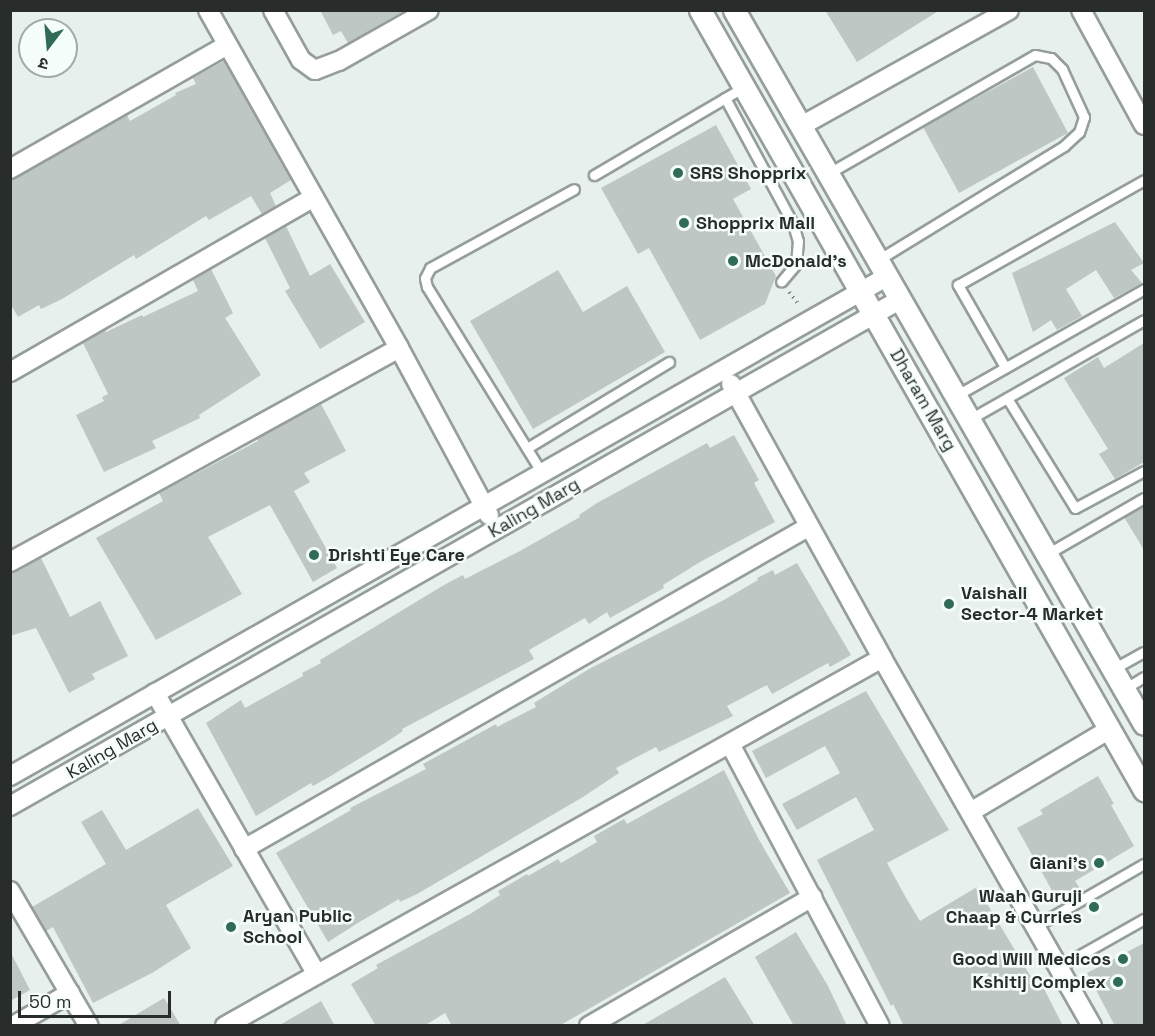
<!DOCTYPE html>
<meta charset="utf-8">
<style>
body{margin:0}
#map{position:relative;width:1155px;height:1036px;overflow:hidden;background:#e7f0ec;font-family:"Space Grotesk","Noto Sans Devanagari",sans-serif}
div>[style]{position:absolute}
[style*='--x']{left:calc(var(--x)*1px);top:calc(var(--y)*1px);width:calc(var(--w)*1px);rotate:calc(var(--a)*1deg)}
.building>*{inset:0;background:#bec7c3}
.path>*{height:4px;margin-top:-2px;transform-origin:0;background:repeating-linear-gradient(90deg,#878d8a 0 1.5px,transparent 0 6px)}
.roads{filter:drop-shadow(2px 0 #959e9a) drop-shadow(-2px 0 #959e9a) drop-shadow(0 2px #959e9a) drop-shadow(0 -2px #959e9a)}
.service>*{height:9px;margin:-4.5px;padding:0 4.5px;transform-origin:4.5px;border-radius:4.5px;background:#fff}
.minor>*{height:18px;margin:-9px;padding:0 9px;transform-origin:9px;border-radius:9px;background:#fff}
.tertiary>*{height:21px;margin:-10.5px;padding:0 10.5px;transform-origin:10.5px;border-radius:10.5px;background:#fff}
.dots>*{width:16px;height:16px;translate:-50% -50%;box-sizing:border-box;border:3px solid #f4fdf9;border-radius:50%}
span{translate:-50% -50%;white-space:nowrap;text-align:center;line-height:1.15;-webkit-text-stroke:5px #f4fdf9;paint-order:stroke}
.poi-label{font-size:18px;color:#282c2a;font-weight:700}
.left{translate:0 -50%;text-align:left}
.right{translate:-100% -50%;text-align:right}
.street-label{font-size:18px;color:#282c2a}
.frame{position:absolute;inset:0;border:12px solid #282c2a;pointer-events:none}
.north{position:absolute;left:18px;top:18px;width:60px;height:60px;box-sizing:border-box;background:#f4fdf9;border:2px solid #a2a9a6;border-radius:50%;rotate:196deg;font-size:16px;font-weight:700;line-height:24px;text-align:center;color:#282c2a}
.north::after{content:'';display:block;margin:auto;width:21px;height:27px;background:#2f6b57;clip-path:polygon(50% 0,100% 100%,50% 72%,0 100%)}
.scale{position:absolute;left:18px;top:991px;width:153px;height:27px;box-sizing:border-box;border:3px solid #282c2a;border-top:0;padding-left:8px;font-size:18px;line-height:21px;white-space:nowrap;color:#282c2a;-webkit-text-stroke:4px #f4fdf9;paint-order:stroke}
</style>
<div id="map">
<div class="building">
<i style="clip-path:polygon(320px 10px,405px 10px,348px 43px,341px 31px,333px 35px)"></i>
<i style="clip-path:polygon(825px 10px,940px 10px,857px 62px)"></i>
<i style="clip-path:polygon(224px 61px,291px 180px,270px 193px,276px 206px,262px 214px,251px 196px,209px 220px,206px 216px,136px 259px,134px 255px,62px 299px,41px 309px,39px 305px,18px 317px,10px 303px,10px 180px,127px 115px,130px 121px,176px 95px,175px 93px,196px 84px,193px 78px)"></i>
<i style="clip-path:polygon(1033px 67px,1068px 133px,959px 193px,923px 127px)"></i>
<i style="clip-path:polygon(716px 125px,751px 189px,733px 199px,776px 276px,765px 304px,700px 340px,649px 248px,638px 254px,601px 188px)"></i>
<i style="clip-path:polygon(1115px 222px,1144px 263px,1131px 270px,1142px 283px,1114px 298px,1096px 270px,1066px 289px,1082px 316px,1057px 330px,1051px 320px,1033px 332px,1012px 273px)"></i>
<i style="clip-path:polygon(286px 226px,310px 276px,330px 264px,365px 322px,320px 349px,285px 291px,290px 288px,265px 238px)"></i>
<i style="clip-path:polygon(211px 269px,233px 313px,225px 318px,261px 375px,199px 415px,200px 418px,152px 441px,156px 448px,104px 472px,76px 415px,104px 401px,102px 397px,108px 394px,83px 343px,105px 330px,106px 332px,142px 315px,143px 317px,198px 291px,193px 280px)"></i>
<i style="clip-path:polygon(558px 270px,583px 312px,627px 286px,665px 352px,533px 429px,470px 321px)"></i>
<i style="clip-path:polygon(1144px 343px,1144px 462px,1115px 479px,1099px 454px,1108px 449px,1064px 378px,1098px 357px,1104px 368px)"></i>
<i style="clip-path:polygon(321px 404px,346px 451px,304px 473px,310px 482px,294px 491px,337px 568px,313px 582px,270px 505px,208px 537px,242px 594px,156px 640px,96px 538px,163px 501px,159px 493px,258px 441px,257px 439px)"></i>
<i style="clip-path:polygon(734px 435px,759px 480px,754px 483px,775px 522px,700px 562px,663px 585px,664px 588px,610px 618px,607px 612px,589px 624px,585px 618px,529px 650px,534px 659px,402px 729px,403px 731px,385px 743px,329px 777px,313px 786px,311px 783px,256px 816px,206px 723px,241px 700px,245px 708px,303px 676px,302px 673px,321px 663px,320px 660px,444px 585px,463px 575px,465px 579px,520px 551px,580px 517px,579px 515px,597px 503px,707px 443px,710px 448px)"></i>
<i style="clip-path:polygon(1144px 506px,1144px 550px,1124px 517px)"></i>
<i style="clip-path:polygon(41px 558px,70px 617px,100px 601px,128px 656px,92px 674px,95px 679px,69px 693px,36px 628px,10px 636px,10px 573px)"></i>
<i style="clip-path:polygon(797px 563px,851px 655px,830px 667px,828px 663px,772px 694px,767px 685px,727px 706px,733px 716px,659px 752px,656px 747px,616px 768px,619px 773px,583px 797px,417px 894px,400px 902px,399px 899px,361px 921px,328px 942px,276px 853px,351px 810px,350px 808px,426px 769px,423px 764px,496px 724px,497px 727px,536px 707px,534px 703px,589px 669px,722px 601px,758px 580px,757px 578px,773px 570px,775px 575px)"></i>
<i style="clip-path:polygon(866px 691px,949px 830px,887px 863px,905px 896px,920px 921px,977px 887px,1031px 977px,1037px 975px,1063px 1026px,904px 1026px,893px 1004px,891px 1006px,817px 860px,874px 830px,856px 797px,797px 830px,782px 804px,840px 773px,825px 746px,766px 778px,752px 751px)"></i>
<i style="clip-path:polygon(724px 770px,758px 838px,790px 893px,559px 1026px,452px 1026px,445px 1013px,424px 1026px,376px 1026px,351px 984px,378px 968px,376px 965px,470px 914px,500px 895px,498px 891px,527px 874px,528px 876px,558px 859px,561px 863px,597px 842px,594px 836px,624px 819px,627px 824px)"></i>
<i style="clip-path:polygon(1098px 776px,1114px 804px,1111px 805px,1134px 846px,1075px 881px,1081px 890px,1059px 903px,1017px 828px,1043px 814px,1040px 810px)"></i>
<i style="clip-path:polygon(198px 808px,233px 866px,166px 905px,191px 948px,152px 973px,93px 1003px,53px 927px,46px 931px,32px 907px,106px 864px,81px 822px,102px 810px,126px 850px)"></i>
<i style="clip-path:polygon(796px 932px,828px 986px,847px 1026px,794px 1026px,755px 957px)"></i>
<i style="clip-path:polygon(1144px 943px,1144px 1026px,1115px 1026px,1087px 973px)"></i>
<i style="clip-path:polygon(10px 951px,30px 990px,10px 1001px)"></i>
<i style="clip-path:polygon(725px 977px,755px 1026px,641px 1026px,679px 1004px)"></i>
<i style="clip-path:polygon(164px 998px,181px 1026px,117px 1026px)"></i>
<i style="clip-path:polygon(321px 1001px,335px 1026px,278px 1026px)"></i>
</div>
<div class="path">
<i style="--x:789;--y:292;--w:16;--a:52"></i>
</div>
<div class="roads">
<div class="service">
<i style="--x:725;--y:98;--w:143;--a:61.6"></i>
<i style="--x:793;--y:224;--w:18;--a:74"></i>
<i style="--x:798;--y:241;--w:23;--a:95"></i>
<i style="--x:796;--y:264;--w:23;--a:130"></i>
<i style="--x:829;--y:173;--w:237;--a:-29.8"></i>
<i style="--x:1035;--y:55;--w:16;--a:11"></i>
<i style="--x:1051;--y:58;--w:16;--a:45"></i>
<i style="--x:1062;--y:69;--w:53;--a:65.4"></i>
<i style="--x:1084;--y:117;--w:16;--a:108"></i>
<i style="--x:1079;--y:132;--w:21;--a:137"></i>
<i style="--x:1064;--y:146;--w:218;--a:148.5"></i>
<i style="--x:594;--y:175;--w:174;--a:-30.4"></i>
<i style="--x:1005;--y:367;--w:95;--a:-119.8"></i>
<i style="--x:958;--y:285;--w:214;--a:-29.4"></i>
<i style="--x:957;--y:395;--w:215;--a:-29.5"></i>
<i style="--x:1007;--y:398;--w:129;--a:58.3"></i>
<i style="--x:1075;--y:508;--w:78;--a:-28.2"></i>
<i style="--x:970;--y:419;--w:200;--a:-29.6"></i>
<i style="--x:527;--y:448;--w:166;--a:-31.2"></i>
<i style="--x:542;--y:473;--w:219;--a:-121.7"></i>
<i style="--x:427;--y:287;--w:9;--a:-103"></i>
<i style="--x:425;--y:278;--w:11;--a:-63"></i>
<i style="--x:430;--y:268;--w:164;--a:-28.7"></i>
<i style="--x:1047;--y:554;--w:112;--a:-30"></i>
<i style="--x:1113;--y:669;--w:35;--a:-29"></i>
<i style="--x:1124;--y:689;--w:23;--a:-31"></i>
<i style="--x:1036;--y:926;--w:125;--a:-29.9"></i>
<i style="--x:1059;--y:967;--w:98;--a:-29.5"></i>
</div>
<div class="minor">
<i style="--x:208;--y:10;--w:388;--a:60.5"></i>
<i style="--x:399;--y:348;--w:190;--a:61.7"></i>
<i style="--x:273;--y:10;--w:57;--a:60.8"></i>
<i style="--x:301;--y:60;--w:17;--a:36"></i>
<i style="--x:315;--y:70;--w:26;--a:-21"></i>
<i style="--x:339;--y:61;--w:103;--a:-29.5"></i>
<i style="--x:1081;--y:10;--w:131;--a:61.3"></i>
<i style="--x:801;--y:126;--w:238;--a:-29.1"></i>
<i style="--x:10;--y:169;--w:250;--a:-29.7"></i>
<i style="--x:10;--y:372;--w:349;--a:-29.9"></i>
<i style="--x:731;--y:384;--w:313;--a:61.1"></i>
<i style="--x:882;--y:658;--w:424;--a:60.3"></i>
<i style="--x:10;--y:562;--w:444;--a:-28.8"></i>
<i style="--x:155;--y:693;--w:323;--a:60.1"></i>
<i style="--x:730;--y:744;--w:319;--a:62"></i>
<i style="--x:10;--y:776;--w:1010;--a:-29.66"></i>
<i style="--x:10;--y:806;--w:1025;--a:-29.64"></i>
<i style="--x:972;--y:811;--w:161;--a:-30.7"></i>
<i style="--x:244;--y:849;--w:649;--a:-29.72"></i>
<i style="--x:10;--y:891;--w:156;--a:59.7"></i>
<i style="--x:13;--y:1026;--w:66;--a:-30.1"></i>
<i style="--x:225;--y:1026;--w:753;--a:-29.25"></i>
<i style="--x:589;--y:1026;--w:258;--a:-30"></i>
</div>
<div class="tertiary">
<i style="--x:700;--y:10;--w:898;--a:60.35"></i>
<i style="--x:734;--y:10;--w:823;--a:60.13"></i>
</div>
</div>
<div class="dots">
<i style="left:678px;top:173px;background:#2f6b57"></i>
<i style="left:684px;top:223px;background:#2f6b57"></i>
<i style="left:733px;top:261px;background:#2f6b57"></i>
<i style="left:314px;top:555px;background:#2f6b57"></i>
<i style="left:949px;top:604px;background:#2f6b57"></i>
<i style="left:1099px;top:863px;background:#2f6b57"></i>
<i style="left:1094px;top:907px;background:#2f6b57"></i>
<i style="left:231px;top:927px;background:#2f6b57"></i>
<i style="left:1123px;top:959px;background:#2f6b57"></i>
<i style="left:1118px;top:982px;background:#2f6b57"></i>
</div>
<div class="poi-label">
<span class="left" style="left:690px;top:173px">SRS Shopprix</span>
<span class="left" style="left:696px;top:223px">Shopprix Mall</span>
<span class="left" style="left:745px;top:261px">McDonald's</span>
<span class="left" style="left:328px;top:555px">Drishti Eye Care</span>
<span class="left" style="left:961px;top:604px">Vaishali<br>Sector-4 Market</span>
<span class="right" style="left:1087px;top:863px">Giani's</span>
<span class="right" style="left:1082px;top:907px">Waah Guruji<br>Chaap &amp; Curries</span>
<span class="left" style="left:243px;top:927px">Aryan Public<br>School</span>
<span class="right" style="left:1111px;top:959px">Good Will Medicos</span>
<span class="right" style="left:1106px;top:982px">Kshitij Complex</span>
</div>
<div class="street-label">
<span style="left:923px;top:400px;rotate:60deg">Dharam Marg</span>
<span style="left:534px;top:508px;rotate:-30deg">Kaling Marg</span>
<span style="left:112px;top:749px;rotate:-30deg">Kaling Marg</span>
</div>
<div class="frame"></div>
<div class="north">उ</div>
<div class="scale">50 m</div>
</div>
